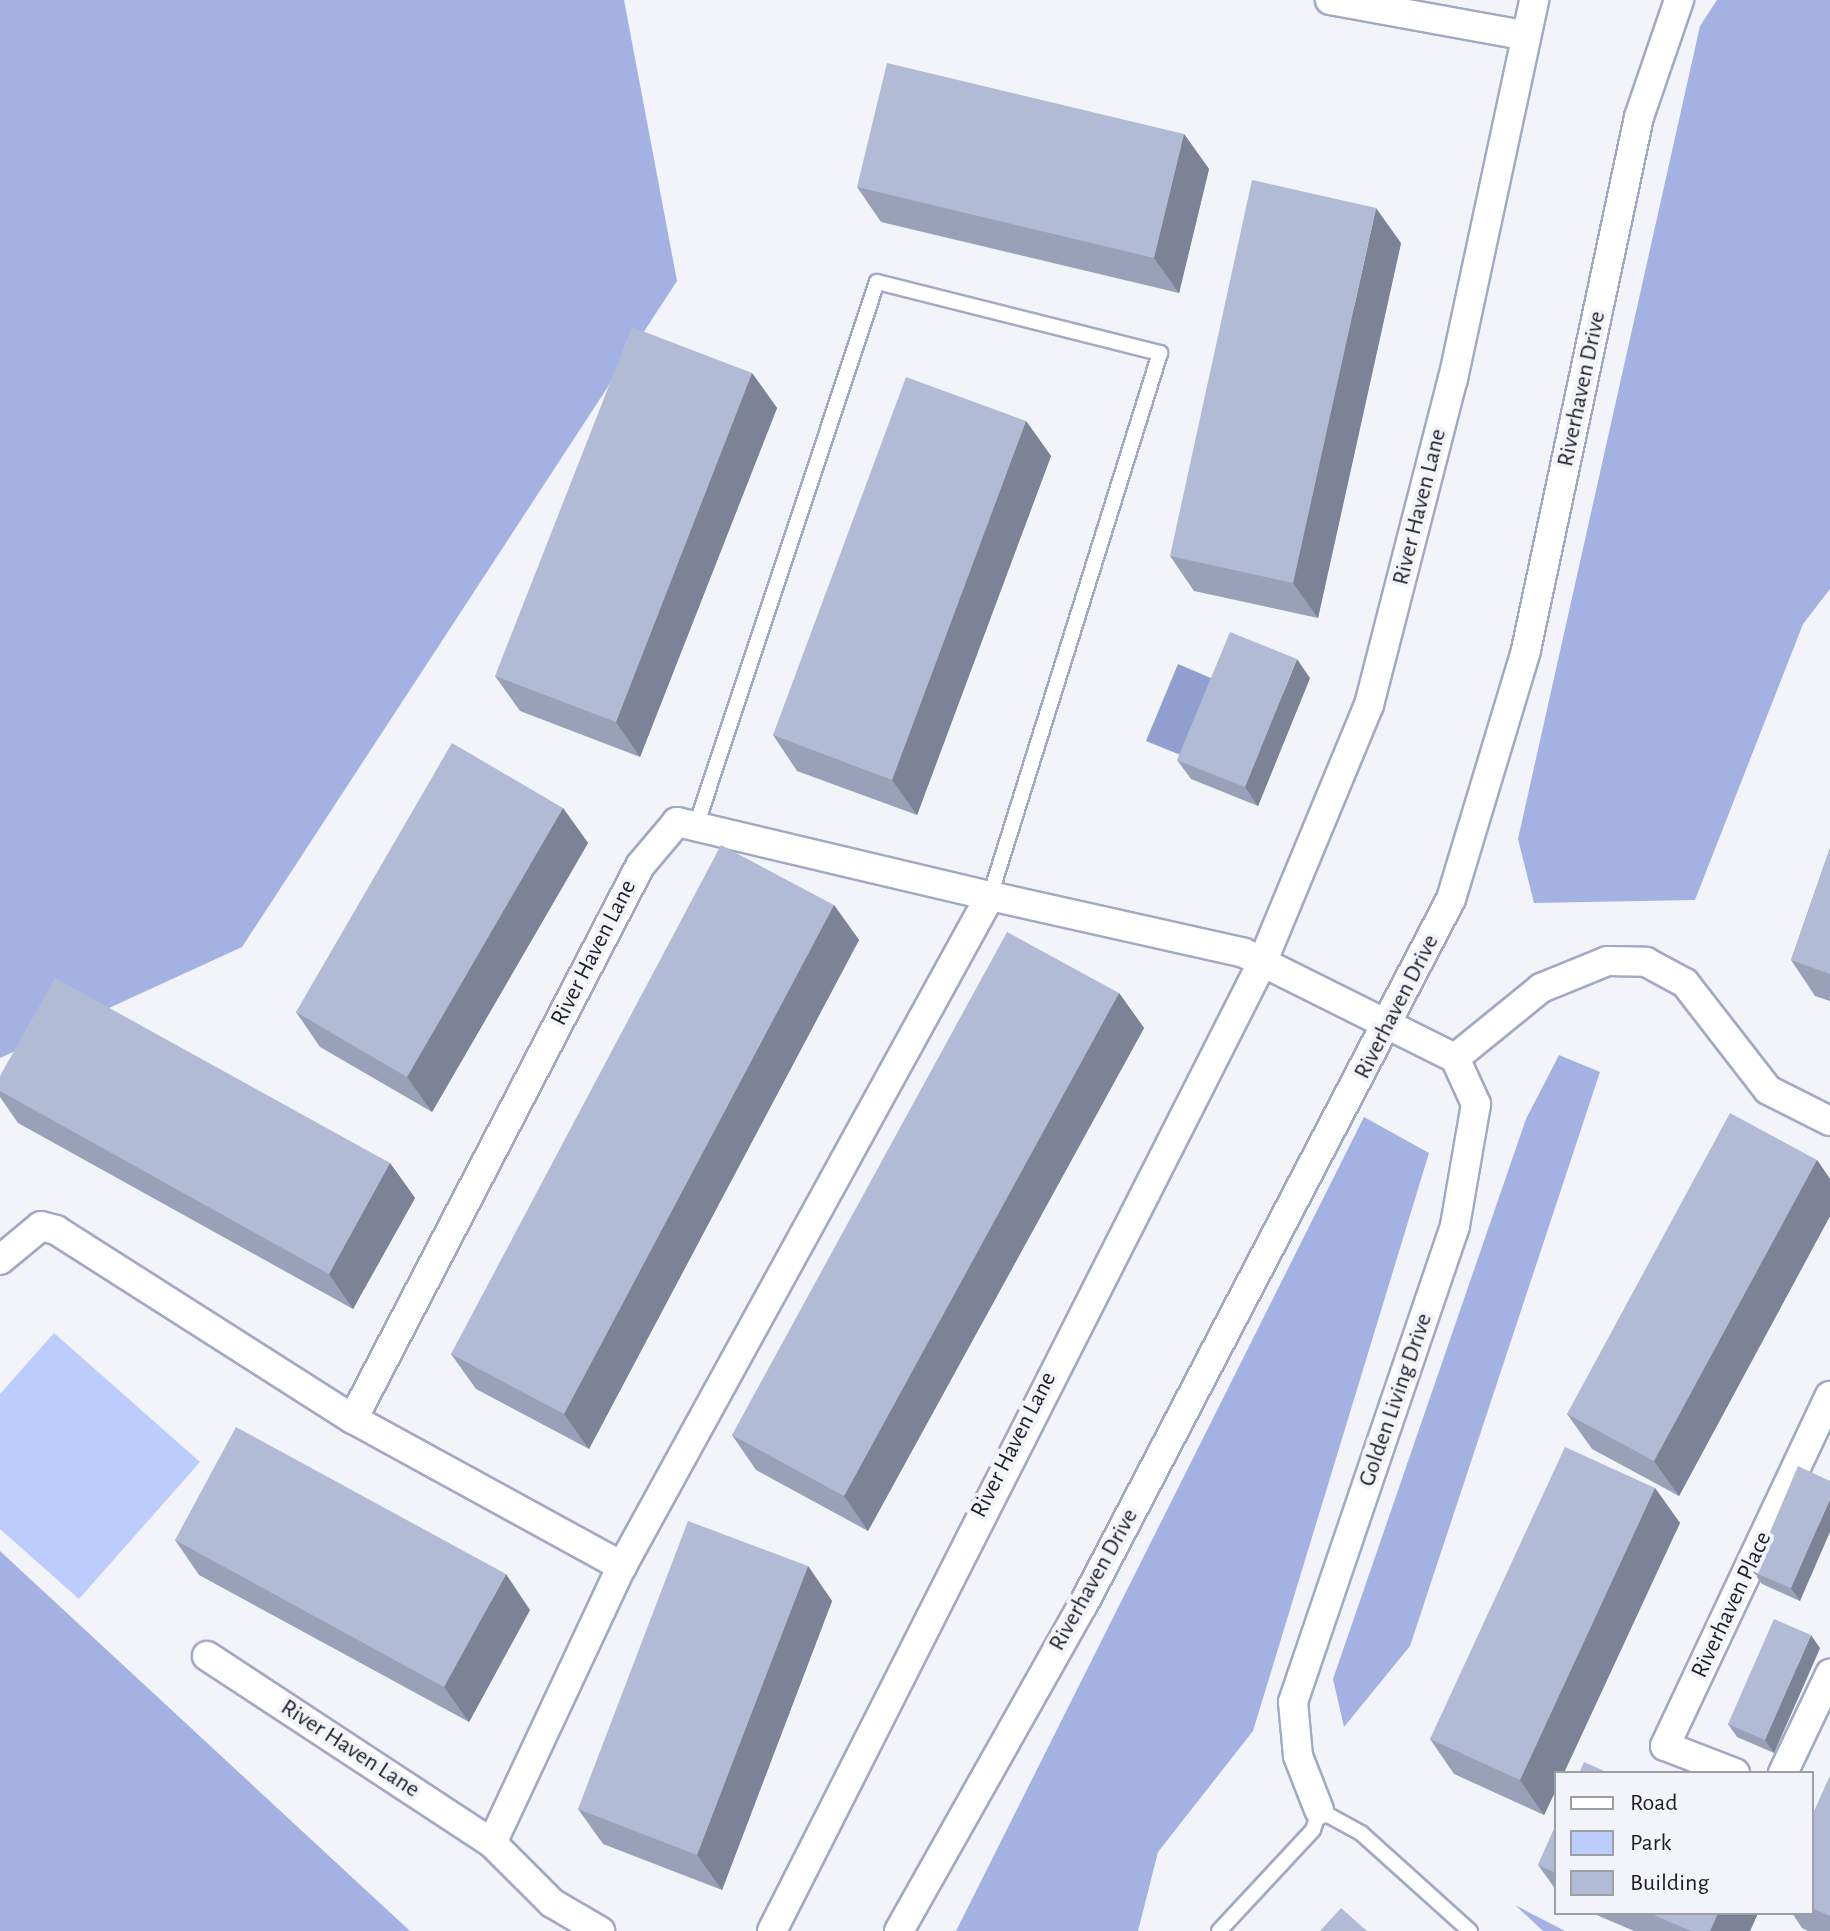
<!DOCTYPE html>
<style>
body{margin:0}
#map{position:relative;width:1830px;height:1931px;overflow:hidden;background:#f2f4fa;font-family:"Alegreya Sans",sans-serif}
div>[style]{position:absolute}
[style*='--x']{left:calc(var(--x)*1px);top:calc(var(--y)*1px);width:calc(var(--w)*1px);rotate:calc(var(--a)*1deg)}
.green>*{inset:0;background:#bcccfd}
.forest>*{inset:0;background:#a3b2e3}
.water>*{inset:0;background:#909fcf}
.roads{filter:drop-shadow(2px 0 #a1aac5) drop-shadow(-2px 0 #a1aac5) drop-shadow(0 2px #a1aac5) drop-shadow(0 -2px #a1aac5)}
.lane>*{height:14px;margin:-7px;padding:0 7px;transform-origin:7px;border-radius:7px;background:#fff}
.street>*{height:28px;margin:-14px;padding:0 14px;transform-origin:14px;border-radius:14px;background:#fff}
.wall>*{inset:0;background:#99a1b8}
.shaded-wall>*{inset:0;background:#7d8396}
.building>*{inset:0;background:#b2bbd6}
span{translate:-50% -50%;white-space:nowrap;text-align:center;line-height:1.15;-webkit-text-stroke:8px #f2f4fa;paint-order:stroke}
.street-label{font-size:24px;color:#1c1f29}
.legend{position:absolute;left:1554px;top:1771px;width:260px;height:144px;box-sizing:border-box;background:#f2f4fa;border:2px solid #9c9fa6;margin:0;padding:10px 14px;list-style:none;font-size:24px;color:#1c1f29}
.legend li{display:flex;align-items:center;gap:16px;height:40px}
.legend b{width:40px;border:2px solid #9c9fa6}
</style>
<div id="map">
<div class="green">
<i style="clip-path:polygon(54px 1333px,200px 1462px,79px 1599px,0 1529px,0 1394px)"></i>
</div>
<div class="forest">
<i style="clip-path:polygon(0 0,624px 0,677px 281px,242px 947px,0 1058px)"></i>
<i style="clip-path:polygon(1717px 0,1830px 0,1830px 589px,1803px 624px,1695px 900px,1534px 903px,1518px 839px,1700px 26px)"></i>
<i style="clip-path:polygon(1559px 1055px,1600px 1072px,1410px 1646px,1344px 1727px,1333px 1679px,1526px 1119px)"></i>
<i style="clip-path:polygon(1364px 1117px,1429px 1153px,1253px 1731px,1158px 1852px,1138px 1931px,956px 1931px)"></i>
<i style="clip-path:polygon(0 1551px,410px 1931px,0 1931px)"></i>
<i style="clip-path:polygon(1515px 1905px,1565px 1931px,1543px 1931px)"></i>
</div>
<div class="water">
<i style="clip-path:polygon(1178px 664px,1218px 681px,1188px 758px,1146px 741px)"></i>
</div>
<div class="roads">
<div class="lane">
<i style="--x:696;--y:826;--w:573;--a:-71.6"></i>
<i style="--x:877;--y:282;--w:292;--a:14.1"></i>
<i style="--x:1160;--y:353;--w:569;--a:107.38"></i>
<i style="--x:1219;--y:1931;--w:138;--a:-47.1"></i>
<i style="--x:1313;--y:1830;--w:21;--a:-73"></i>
<i style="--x:1319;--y:1810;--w:48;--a:28.7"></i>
<i style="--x:1361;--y:1833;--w:147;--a:42"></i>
</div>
<div class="street">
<i style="--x:1330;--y:0;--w:195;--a:10.3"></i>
<i style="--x:990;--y:896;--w:260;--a:12.6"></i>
<i style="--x:1244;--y:953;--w:236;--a:26.5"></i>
<i style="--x:1455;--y:1058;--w:51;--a:65.5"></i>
<i style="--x:1476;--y:1104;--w:124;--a:99.8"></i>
<i style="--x:1455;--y:1226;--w:503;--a:108.8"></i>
<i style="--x:1293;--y:1702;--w:54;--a:84.7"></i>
<i style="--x:1298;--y:1756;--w:58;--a:68.7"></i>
<i style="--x:1455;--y:1058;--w:111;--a:-39.1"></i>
<i style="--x:1541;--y:988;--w:71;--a:-22.2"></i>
<i style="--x:1607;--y:961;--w:39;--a:1"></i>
<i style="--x:1646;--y:962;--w:44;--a:28.3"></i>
<i style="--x:1685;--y:983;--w:135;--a:52.2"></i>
<i style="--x:1768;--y:1090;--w:69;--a:26.6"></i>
<i style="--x:0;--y:1260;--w:53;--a:-39.7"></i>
<i style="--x:41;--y:1226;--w:16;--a:15"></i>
<i style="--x:56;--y:1230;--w:352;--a:32.5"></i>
<i style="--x:353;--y:1419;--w:307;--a:28.7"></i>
<i style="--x:207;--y:1656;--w:341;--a:33.3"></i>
<i style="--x:492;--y:1843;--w:306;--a:-64.9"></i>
<i style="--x:622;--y:1566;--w:764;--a:-61.22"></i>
<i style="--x:990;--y:896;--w:322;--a:-166.7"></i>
<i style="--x:677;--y:822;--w:57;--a:130.1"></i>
<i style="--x:640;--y:866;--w:623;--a:117.43"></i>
<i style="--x:1735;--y:1773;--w:75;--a:-158.9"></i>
<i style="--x:1665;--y:1746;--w:387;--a:-64.8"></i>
<i style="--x:1783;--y:1773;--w:110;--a:-64.6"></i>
<i style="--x:492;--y:1843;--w:85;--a:45"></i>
<i style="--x:552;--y:1903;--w:56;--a:30.3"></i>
<i style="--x:772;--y:1931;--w:1085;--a:-63.15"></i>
<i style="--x:1262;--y:963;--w:279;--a:-67.5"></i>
<i style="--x:1369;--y:705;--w:337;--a:-75.6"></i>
<i style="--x:1453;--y:379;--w:388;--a:-77.9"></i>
<i style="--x:899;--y:1931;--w:374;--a:-60.6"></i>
<i style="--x:1083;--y:1605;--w:796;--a:-62.47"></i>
<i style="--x:1451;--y:899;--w:260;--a:-73.2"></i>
<i style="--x:1526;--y:650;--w:545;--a:-78.03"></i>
<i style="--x:1639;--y:117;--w:124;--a:-71.1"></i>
</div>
</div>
<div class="wall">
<i style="clip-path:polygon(1184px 134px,1209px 169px,1179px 293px,881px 222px,857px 187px)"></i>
<i style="clip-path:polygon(1401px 243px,1318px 618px,1194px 591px,1170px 556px)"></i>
<i style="clip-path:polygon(752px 373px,777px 408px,640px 757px,520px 711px,495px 676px)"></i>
<i style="clip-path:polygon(1026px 421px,1051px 456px,917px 815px,797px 771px,773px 735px)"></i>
<i style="clip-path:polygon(1310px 678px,1258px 806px,1191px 779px,1177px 760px)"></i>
<i style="clip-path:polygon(563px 808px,588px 843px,432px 1112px,320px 1047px,296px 1012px)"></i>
<i style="clip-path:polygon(1830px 848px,1830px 1001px,1815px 996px,1791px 960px)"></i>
<i style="clip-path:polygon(834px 905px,859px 940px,589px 1449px,476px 1389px,451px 1354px)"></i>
<i style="clip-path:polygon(1119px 993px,1144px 1028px,868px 1531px,756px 1470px,732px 1435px)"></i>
<i style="clip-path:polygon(0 1076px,390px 1163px,415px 1198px,353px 1309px,18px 1123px,0 1097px)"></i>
<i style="clip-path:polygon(1817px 1160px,1830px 1179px,1830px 1216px,1679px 1496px,1592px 1449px,1567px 1414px)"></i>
<i style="clip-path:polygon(1830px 1481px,1800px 1601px,1762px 1584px,1753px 1572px)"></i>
<i style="clip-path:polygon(1655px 1488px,1680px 1523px,1556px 1773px,1556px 1790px,1544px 1815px,1454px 1774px,1430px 1739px)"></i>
<i style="clip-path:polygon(175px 1540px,530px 1610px,469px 1722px,199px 1575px)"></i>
<i style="clip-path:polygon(808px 1566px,832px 1601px,722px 1890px,603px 1844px,578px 1809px)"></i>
<i style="clip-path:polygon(1820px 1648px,1774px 1753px,1737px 1737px,1728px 1724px)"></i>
<i style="clip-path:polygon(1830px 1776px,1830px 1931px,1808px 1931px,1802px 1928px,1792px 1913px,1812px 1913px,1812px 1816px)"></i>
<i style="clip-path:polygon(1556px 1825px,1556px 1890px,1538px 1865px)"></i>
<i style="clip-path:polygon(1592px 1913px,1758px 1913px,1750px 1931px,1634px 1931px)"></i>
</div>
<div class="shaded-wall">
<i style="clip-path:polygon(1184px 134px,1209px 169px,1179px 293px,1154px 258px)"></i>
<i style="clip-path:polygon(1376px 208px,1401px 243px,1318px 618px,1293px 583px)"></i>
<i style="clip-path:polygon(752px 373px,777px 408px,640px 757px,616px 722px)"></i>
<i style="clip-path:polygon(1026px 421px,1051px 456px,917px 815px,892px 780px)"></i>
<i style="clip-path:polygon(1297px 659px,1310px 678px,1258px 806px,1245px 787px)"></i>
<i style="clip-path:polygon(563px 808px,588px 843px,432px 1112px,407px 1077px)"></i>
<i style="clip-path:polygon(834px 905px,859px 940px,589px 1449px,564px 1414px)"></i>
<i style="clip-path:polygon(1119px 993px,1144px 1028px,868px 1531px,844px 1496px)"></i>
<i style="clip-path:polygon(1817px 1160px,1830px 1179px,1830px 1216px,1679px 1496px,1654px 1461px)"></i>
<i style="clip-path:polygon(390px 1163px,415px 1198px,353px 1309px,329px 1274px)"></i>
<i style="clip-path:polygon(1655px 1488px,1680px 1523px,1564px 1773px,1556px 1773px,1556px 1790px,1544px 1815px,1520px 1780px)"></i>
<i style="clip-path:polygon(1830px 1499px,1830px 1532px,1800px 1601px,1791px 1588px)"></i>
<i style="clip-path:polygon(808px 1566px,832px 1601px,722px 1890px,697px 1855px)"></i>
<i style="clip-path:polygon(506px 1574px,530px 1610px,469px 1722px,444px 1687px)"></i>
<i style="clip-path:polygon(1811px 1635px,1820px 1648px,1774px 1753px,1765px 1740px)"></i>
<i style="clip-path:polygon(1718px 1913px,1758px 1913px,1750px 1931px,1710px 1931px)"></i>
</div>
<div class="building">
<i style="clip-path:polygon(887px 63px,1184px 134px,1154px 258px,857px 187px)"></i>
<i style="clip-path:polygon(1252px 180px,1376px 208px,1293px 583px,1170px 556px)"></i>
<i style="clip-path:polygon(632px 327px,752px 373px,616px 722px,495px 676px)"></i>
<i style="clip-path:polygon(906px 377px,1026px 421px,892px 780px,773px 735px)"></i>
<i style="clip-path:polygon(1230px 632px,1297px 659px,1245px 787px,1177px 760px)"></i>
<i style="clip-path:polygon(452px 743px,563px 808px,407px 1077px,296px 1012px)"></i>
<i style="clip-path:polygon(721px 845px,834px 905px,564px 1414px,451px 1354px)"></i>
<i style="clip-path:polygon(1830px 848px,1830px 974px,1791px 960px)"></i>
<i style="clip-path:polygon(1007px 932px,1119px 993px,844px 1496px,732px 1435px)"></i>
<i style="clip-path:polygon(55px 978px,390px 1163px,329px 1274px,0 1091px,0 1076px)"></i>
<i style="clip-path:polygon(1730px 1113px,1817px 1160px,1654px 1461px,1567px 1414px)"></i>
<i style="clip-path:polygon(236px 1427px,506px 1574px,444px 1687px,175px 1540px)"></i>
<i style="clip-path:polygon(1565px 1447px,1655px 1488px,1520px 1780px,1430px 1739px)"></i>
<i style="clip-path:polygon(1798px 1466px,1830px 1481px,1830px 1499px,1791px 1588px,1753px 1572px)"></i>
<i style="clip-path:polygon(688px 1521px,808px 1566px,697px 1855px,578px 1809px)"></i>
<i style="clip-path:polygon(1774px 1619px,1811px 1635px,1765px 1740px,1728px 1724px)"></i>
<i style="clip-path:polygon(1584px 1762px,1609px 1773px,1579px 1773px)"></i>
<i style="clip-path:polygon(1830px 1776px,1830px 1916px,1812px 1908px,1812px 1816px)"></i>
<i style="clip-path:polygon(1556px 1825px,1556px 1873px,1538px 1865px)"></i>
<i style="clip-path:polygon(1341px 1908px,1367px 1931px,1320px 1931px)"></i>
<i style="clip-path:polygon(1649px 1913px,1718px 1913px,1710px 1931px,1691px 1931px)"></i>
</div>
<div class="street-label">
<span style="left:1582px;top:389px;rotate:-78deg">Riverhaven Drive</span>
<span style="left:1420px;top:507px;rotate:-76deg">River Haven Lane</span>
<span style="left:594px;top:953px;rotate:-63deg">River Haven Lane</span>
<span style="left:1397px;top:1007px;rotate:-63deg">Riverhaven Drive</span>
<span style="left:1396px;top:1400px;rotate:-71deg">Golden Living Drive</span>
<span style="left:1014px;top:1445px;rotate:-63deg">River Haven Lane</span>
<span style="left:1094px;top:1580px;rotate:-61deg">Riverhaven Drive</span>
<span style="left:1732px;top:1605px;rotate:-65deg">Riverhaven Place</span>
<span style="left:350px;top:1749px;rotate:33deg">River Haven Lane</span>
</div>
<ul class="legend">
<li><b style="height:10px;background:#fff"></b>Road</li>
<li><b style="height:22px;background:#bcccfd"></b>Park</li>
<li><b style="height:22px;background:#b2bbd6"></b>Building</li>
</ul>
</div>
